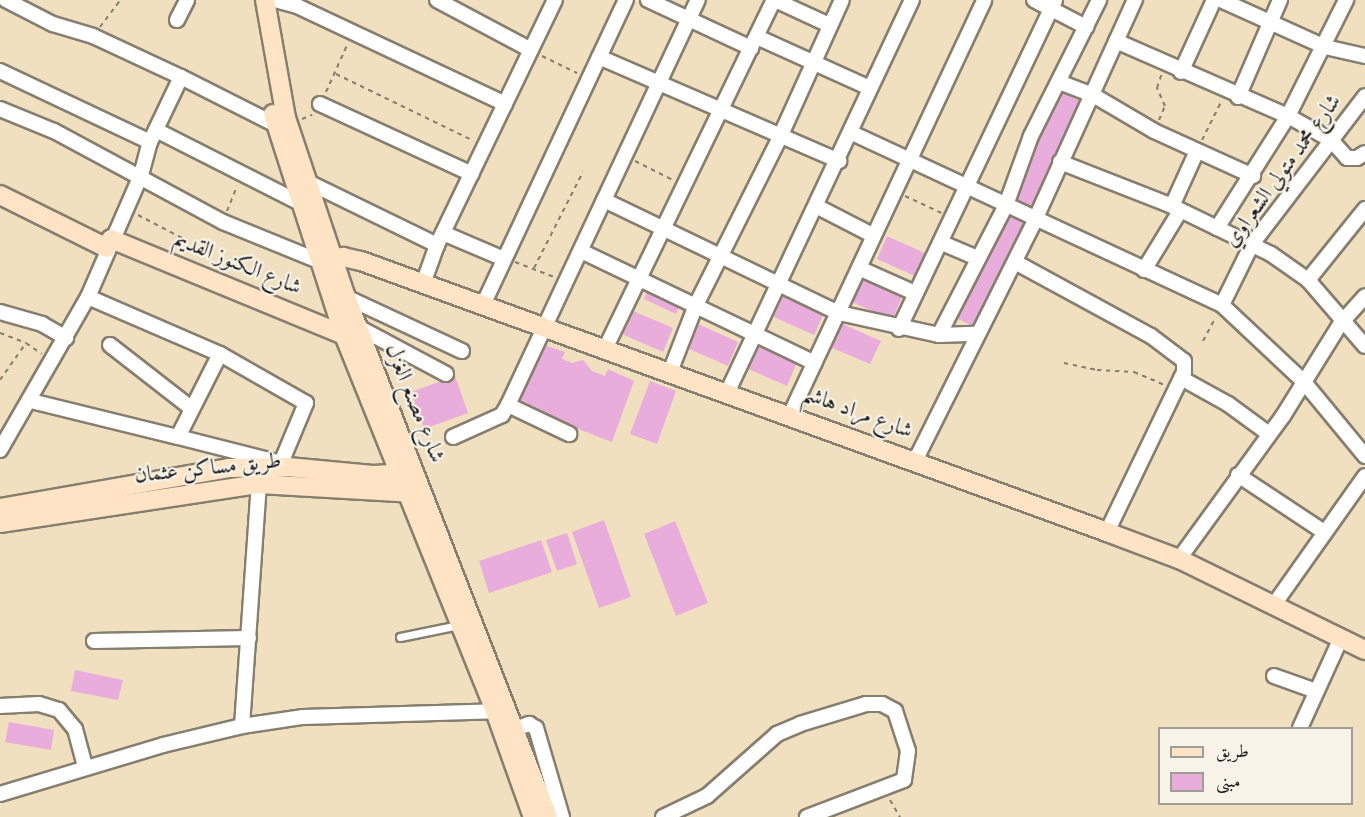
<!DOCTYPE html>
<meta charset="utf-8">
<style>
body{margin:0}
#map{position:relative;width:1365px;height:817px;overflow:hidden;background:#f0e0c0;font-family:"Sorts Mill Goudy",Amiri,serif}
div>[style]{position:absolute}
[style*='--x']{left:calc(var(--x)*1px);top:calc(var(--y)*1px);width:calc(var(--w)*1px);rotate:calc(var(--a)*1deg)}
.building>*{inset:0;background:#e9addc}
.path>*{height:2px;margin-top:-1px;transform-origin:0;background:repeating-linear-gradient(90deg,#867e6e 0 4.5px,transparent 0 9px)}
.roads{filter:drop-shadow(2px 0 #867e6e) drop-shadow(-2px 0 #867e6e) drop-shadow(0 2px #867e6e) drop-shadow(0 -2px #867e6e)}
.lane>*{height:7px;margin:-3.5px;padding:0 3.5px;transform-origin:3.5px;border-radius:3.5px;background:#fff}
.street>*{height:14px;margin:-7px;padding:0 7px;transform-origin:7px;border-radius:7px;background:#fff}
.secondary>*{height:18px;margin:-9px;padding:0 9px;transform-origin:9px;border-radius:9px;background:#fee4c5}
span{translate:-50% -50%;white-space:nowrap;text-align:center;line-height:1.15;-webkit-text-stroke:4.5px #f7f3e8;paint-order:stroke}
.street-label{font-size:22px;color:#1c1c1c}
.legend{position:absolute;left:1158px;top:727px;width:195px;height:78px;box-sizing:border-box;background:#f7f3e8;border:2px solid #9f9d96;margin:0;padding:8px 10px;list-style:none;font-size:18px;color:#1c1c1c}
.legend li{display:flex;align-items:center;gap:12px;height:30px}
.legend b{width:30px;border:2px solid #9f9d96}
</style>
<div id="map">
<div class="building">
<i style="clip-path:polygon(1061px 92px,1082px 102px,1032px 207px,1011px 197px)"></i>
<i style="clip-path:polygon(1009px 213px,1026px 221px,975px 327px,958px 319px)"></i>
<i style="clip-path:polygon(887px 236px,927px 254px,917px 277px,877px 259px)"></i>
<i style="clip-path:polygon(862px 279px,902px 297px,892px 320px,852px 302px)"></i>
<i style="clip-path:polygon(649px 287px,681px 301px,676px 314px,644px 299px)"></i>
<i style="clip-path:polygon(784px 294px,825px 311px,814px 335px,774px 317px)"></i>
<i style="clip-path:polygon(633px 311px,673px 328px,663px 352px,622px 334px)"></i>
<i style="clip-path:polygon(840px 323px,881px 341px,870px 364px,830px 347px)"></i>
<i style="clip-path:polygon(698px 324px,738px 342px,728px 366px,687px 348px)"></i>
<i style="clip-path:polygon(757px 344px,797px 362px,787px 386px,746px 368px)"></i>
<i style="clip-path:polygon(544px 345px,565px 352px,562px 359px,572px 363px,583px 360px,592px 371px,605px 376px,608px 369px,634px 381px,612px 442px,513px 404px)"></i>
<i style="clip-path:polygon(455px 376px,468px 413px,424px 429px,411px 392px)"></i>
<i style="clip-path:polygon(650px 381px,676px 391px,657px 444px,630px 434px)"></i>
<i style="clip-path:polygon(604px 520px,631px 597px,599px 608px,572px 532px)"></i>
<i style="clip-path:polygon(675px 521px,708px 603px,676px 616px,644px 534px)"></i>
<i style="clip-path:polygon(567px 533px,577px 564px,557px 571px,546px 540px)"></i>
<i style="clip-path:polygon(541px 540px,552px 572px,489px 593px,479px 561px)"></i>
<i style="clip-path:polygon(75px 670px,123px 680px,118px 700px,71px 691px)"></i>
<i style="clip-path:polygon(9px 722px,54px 730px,51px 750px,5px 742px)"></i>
</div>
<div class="path">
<i style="--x:100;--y:27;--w:34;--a:-53"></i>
<i style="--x:542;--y:56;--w:39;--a:26"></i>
<i style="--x:336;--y:74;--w:153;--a:25.9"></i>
<i style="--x:326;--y:92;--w:54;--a:-65.8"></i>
<i style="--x:302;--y:119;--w:11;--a:-22"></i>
<i style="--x:1159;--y:120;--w:15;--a:-67"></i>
<i style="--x:1165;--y:106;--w:20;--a:-114"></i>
<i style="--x:1157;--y:88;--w:16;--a:-72"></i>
<i style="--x:1202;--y:140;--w:45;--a:-63.4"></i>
<i style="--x:635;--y:161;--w:42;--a:26.6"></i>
<i style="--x:905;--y:196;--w:40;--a:25"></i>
<i style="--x:227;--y:211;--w:27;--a:-68"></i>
<i style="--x:138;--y:215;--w:50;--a:27.6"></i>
<i style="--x:515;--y:262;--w:42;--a:21"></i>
<i style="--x:534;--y:268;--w:108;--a:-63"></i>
<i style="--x:0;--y:333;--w:28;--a:21"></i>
<i style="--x:26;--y:343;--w:19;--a:35"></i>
<i style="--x:1203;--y:341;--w:27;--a:-62"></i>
<i style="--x:1064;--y:363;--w:34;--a:12"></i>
<i style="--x:1097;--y:370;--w:37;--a:3"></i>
<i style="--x:1134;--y:372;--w:34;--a:23"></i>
<i style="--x:0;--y:380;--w:45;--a:-54.9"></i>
<i style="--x:890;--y:800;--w:20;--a:60"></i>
</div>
<div class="roads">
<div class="lane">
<i style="--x:400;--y:637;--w:60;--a:-11.5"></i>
</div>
<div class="street">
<i style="--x:6;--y:0;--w:53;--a:27.1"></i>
<i style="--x:53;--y:24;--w:42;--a:16.7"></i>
<i style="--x:93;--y:36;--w:97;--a:25"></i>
<i style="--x:181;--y:77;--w:106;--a:26.8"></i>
<i style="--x:275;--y:0;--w:23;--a:15"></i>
<i style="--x:297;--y:6;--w:230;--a:25.2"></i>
<i style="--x:437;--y:0;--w:106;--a:28"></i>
<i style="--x:648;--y:0;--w:114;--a:25"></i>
<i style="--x:775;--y:0;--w:60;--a:24.8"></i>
<i style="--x:1034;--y:0;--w:59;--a:27.4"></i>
<i style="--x:1221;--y:0;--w:114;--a:24.3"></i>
<i style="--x:1325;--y:47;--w:41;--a:12.7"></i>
<i style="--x:177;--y:20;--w:22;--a:-63"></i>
<i style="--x:757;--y:37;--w:124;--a:24.3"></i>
<i style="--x:1116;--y:41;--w:188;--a:23.6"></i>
<i style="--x:1288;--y:116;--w:49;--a:29.2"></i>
<i style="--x:1331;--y:140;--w:24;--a:48"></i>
<i style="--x:1347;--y:158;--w:10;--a:0"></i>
<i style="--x:1357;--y:158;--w:9;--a:-32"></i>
<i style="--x:599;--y:57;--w:262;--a:23.4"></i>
<i style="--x:0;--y:71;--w:166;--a:25.3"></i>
<i style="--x:1181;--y:72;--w:79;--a:-65.4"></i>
<i style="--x:1059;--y:82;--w:36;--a:21"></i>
<i style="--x:1093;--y:95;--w:71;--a:30.5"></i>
<i style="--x:1154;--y:131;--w:109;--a:24.4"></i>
<i style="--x:1238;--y:97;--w:106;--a:-66.6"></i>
<i style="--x:320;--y:104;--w:167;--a:24.7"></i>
<i style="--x:0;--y:109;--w:58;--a:22.2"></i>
<i style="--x:54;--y:131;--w:192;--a:28.3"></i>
<i style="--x:223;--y:222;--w:106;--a:22.2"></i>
<i style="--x:156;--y:130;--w:161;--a:26.9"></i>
<i style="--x:852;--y:133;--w:408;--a:24.9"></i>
<i style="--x:1222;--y:305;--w:112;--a:43.2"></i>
<i style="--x:1304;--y:382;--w:96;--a:50.5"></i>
<i style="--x:1060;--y:162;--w:120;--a:21.4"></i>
<i style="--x:1172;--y:206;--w:110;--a:25.9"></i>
<i style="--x:1271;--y:254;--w:45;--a:35.1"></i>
<i style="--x:1308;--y:280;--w:87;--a:49.2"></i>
<i style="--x:308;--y:182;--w:144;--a:26"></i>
<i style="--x:437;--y:245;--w:272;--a:-64.3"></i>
<i style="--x:604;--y:200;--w:261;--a:25.7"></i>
<i style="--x:839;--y:313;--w:102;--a:12.4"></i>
<i style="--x:939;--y:335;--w:146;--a:-62.7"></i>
<i style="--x:1006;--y:205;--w:73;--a:-70.1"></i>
<i style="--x:1031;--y:136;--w:152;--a:-63.4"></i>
<i style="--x:816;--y:206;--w:65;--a:27.3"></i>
<i style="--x:1172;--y:206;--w:60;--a:-65.6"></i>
<i style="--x:1217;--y:228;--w:133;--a:-57.6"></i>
<i style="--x:1288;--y:116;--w:130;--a:-63.4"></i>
<i style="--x:443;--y:233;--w:66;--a:23.1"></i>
<i style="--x:942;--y:243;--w:39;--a:23"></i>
<i style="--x:581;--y:251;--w:259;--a:25.6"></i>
<i style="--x:1015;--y:262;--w:155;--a:28.6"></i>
<i style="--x:1151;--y:336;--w:41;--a:37.1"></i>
<i style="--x:1184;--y:361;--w:11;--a:90"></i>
<i style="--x:1184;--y:372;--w:178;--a:115.7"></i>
<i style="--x:861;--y:269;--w:59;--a:24"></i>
<i style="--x:1144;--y:270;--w:69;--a:-58.6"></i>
<i style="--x:1308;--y:280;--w:91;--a:-51.2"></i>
<i style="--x:423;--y:284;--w:41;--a:-70.3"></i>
<i style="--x:88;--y:297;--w:144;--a:23.4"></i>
<i style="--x:220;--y:354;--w:99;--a:29.7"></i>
<i style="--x:306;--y:403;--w:65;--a:112.6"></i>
<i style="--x:281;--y:463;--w:106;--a:-165.8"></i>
<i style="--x:346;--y:297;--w:128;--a:25"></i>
<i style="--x:483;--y:305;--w:337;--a:-64.9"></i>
<i style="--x:1222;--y:305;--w:68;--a:-63.8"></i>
<i style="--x:1252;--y:244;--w:186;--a:-52.6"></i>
<i style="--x:0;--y:312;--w:44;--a:15.9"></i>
<i style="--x:42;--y:324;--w:28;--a:30"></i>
<i style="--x:356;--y:326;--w:102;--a:28.1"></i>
<i style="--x:899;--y:329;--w:364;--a:-64.6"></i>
<i style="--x:939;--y:335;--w:36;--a:-2"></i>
<i style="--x:110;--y:345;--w:103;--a:37.9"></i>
<i style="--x:605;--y:349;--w:388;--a:-64.2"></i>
<i style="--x:670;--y:372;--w:72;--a:-68.8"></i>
<i style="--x:696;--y:305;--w:188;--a:-63.4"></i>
<i style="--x:780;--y:137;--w:150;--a:-65.7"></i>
<i style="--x:1181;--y:378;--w:54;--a:29"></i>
<i style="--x:1228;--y:404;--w:51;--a:36.2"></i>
<i style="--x:727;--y:393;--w:434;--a:-64.8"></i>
<i style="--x:31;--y:401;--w:151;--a:13.8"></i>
<i style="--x:178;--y:437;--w:93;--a:-63.2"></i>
<i style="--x:508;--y:405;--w:68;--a:25.4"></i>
<i style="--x:790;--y:415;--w:458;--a:-64.9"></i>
<i style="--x:453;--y:437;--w:54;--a:-24.2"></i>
<i style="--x:502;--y:415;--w:12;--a:-59"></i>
<i style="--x:508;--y:405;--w:447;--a:-64.9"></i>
<i style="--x:0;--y:450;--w:177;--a:-60.1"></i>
<i style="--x:88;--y:297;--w:133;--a:-66.5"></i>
<i style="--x:141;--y:175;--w:34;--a:-75"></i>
<i style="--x:150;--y:142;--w:72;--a:-64.5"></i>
<i style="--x:915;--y:461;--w:269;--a:-63.5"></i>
<i style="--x:1035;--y:220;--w:242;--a:-65.6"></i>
<i style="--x:1238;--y:475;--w:103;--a:33.5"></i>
<i style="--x:1179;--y:559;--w:177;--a:-54"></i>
<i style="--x:1283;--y:416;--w:110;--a:-58.1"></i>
<i style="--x:1341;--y:323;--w:36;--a:-48"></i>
<i style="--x:1273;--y:606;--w:159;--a:-54.7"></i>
<i style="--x:94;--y:641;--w:155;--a:-1.1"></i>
<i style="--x:1274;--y:676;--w:45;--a:19.7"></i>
<i style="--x:0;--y:706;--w:39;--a:-3"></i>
<i style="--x:39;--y:704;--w:21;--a:17"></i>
<i style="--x:59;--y:710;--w:25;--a:50"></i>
<i style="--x:75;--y:729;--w:39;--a:75"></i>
<i style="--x:242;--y:726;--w:243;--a:-86"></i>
<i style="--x:1300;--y:728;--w:99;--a:-65.5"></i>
<i style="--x:505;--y:733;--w:26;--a:-21"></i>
<i style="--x:529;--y:724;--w:8;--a:30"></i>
<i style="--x:536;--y:728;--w:93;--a:73.7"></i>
<i style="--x:0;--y:794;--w:170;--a:-16.7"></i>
<i style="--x:163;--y:745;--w:81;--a:-13.5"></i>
<i style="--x:242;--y:726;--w:62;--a:-8.4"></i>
<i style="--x:303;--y:717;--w:201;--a:-1.7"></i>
<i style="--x:663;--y:817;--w:49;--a:-25.5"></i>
<i style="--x:707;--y:796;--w:94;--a:-41.5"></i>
<i style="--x:777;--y:734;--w:25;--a:-23"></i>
<i style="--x:800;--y:724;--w:69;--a:-16.9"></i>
<i style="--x:866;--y:704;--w:16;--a:0"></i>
<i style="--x:882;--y:704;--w:15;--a:28"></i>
<i style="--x:895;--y:711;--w:42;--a:72"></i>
<i style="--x:908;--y:751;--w:29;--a:98"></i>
<i style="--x:904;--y:780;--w:104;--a:159.1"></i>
</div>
<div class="secondary">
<i style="--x:265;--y:0;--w:120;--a:79.9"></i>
<i style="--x:286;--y:118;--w:189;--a:71.5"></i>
<i style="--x:346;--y:297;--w:558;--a:68.77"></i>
<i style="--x:273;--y:114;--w:232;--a:72.2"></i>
<i style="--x:344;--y:335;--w:405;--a:68.1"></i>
<i style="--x:495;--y:711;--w:113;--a:70.3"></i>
<i style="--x:0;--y:195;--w:119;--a:26.4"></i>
<i style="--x:111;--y:239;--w:252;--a:22.4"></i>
<i style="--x:321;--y:262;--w:23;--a:-13"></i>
<i style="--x:343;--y:257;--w:18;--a:13"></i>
<i style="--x:361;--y:261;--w:794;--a:19.96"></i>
<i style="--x:1107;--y:532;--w:77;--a:20.6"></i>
<i style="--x:1179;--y:559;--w:207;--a:26.1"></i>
<i style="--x:0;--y:508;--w:232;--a:-9.9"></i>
<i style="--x:229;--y:468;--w:59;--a:-1"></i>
<i style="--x:288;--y:467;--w:85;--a:5.4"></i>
<i style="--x:373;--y:475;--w:37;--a:-3"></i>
<i style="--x:0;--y:523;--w:262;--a:-8.6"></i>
<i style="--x:259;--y:484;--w:156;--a:3.3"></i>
</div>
</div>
<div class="street-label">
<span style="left:1284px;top:172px;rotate:-54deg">شارع محمد متولي الشعراوي</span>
<span style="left:237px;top:265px;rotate:22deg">شارع الكنوز القديم</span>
<span style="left:413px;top:404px;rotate:68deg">شارع مصنع الغزل</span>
<span style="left:857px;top:414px;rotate:20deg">شارع مراد هاشم</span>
<span style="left:208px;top:470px;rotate:-6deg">طريق مساكن عثمان</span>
</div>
<ul class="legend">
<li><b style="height:8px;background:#fee4c5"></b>طريق</li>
<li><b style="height:16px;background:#e9addc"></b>مبنى</li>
</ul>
</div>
